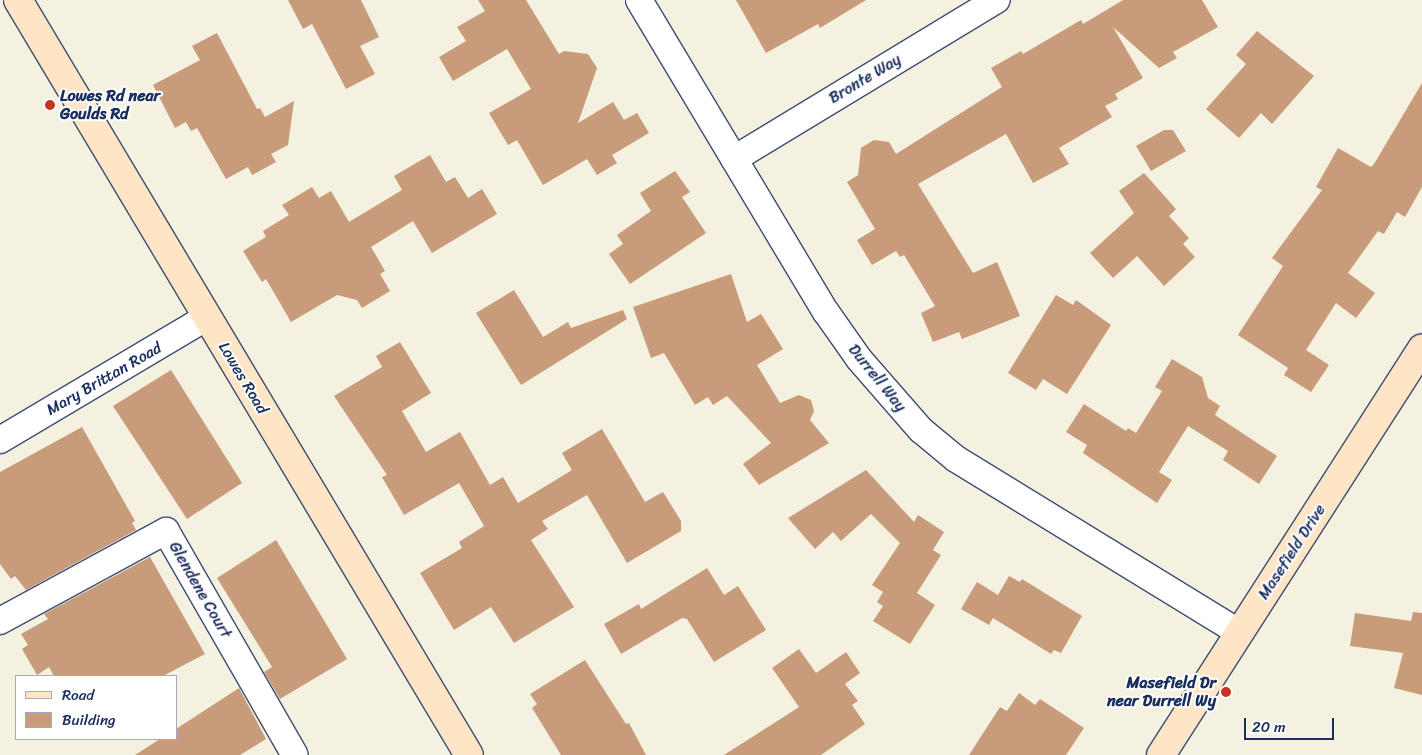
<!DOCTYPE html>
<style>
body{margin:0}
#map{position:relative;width:1422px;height:755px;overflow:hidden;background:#f4f1e1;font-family:Sriracha,sans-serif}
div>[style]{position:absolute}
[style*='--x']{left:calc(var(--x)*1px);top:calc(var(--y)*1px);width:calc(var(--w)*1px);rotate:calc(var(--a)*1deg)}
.building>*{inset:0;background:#c89c7b}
.roads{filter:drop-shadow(1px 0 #3c4c72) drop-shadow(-1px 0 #3c4c72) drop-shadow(0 1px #3c4c72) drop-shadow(0 -1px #3c4c72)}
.minor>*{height:26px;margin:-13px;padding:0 13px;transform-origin:13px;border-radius:13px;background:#fff}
.secondary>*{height:28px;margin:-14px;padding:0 14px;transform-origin:14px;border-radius:14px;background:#fee5c5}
.dots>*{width:14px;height:14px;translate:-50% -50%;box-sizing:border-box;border:2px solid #fff;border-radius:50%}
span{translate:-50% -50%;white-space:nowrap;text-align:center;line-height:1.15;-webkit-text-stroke:4px #fff;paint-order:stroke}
.street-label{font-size:16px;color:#1b2f5e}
.poi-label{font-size:16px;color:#1b2f5e;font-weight:700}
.left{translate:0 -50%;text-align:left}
.right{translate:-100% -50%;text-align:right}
.legend{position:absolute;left:15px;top:675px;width:162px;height:65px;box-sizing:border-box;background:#fff;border:1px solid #a4acbf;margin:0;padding:6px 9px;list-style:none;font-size:15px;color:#1b2f5e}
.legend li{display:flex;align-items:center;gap:10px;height:25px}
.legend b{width:25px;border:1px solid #a4acbf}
.scale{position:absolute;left:1244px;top:718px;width:90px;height:22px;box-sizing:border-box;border:2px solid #1b2f5e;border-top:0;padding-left:6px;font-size:15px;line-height:18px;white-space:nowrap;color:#1b2f5e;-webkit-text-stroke:4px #fff;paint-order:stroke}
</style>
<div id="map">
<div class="building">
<i style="clip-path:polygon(288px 0,361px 0,379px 37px,360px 46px,375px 74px,346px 89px,312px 24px,303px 29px)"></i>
<i style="clip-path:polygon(478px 0,526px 0,559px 54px,564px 51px,588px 54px,597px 68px,578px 123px,613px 102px,624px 120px,637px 113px,649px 133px,612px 155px,617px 163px,597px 175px,587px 159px,543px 185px,517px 140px,508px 145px,489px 113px,531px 89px,507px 49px,453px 81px,439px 57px,466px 41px,457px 27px,485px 11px)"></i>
<i style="clip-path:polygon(736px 0,866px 0,820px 28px,818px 24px,766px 53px)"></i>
<i style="clip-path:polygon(1123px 0,1202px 0,1218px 27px,1173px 52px,1177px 58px,1159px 68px,1113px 27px,1143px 78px,1115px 94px,1118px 99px,1105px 106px,1112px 117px,1059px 148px,1069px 164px,1033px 183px,1006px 134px,918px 184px,973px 273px,997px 262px,1020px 316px,962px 339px,959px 332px,933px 342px,921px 313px,935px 306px,904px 255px,900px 257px,896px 251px,872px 265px,857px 240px,875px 229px,847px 182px,858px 175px,861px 148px,874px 140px,889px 142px,896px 154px,1002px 87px,991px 68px,1021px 51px,1023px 54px,1081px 20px,1083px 24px)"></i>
<i style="clip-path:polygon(1257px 31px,1314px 76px,1272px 124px,1261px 113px,1239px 138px,1206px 109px,1246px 64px,1236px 55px)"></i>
<i style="clip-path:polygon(217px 33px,257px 109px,260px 108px,265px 117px,294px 101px,288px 145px,271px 154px,276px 162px,252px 175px,248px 167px,226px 179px,197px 128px,191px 131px,186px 122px,175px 128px,153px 85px,200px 60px,192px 46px)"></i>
<i style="clip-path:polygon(1422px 83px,1422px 187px,1405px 217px,1397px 212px,1384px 234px,1378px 231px,1348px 273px,1375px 293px,1356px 318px,1336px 303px,1306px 350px,1329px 365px,1311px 392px,1284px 375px,1288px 368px,1238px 335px,1283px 266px,1272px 258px,1322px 190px,1316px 187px,1338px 148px,1371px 167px,1374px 164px)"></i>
<i style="clip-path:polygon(1164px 130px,1173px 130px,1186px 151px,1151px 171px,1136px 146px)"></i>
<i style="clip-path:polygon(430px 155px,446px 182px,455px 177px,468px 198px,482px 189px,497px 214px,432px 253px,413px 221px,371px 247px,385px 271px,380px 274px,390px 291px,362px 308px,357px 300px,337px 295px,291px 322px,266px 279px,262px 282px,243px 251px,266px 237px,263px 231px,289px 215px,282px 205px,312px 187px,319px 198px,331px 191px,349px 222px,402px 190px,394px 176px)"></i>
<i style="clip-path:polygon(675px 171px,690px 192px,682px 197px,706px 233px,630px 284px,609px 254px,623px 244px,617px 235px,651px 211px,640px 193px)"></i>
<i style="clip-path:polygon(1144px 173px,1176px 209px,1169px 216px,1189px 238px,1183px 244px,1195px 257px,1164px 286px,1137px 256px,1113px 278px,1090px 253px,1134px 213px,1119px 191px)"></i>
<i style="clip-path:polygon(731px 274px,747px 322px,761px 314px,783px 349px,757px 365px,780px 403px,799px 395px,811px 400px,814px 411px,810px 420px,829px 443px,759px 485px,743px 464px,771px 443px,727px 396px,713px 405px,708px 397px,695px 405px,664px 353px,651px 358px,633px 307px)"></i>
<i style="clip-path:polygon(514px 290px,543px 337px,568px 322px,571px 328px,623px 310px,627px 319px,521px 385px,476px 313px)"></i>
<i style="clip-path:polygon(1056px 295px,1073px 305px,1076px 300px,1111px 325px,1067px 394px,1043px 379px,1036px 390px,1008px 373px)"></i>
<i style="clip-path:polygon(400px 342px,431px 393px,402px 411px,426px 452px,460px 432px,490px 485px,503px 477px,518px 503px,572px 470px,562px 453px,602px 429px,645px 502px,663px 492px,681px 521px,681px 531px,627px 563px,587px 495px,542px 521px,548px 529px,531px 540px,574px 607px,514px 643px,491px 607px,454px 630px,420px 573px,462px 548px,459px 542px,484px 526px,459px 483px,404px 515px,382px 477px,387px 475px,334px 396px,382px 367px,376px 356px)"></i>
<i style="clip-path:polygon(1172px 359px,1202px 377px,1208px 398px,1220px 406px,1215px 415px,1277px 456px,1259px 484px,1223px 460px,1228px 451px,1188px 426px,1159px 472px,1172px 480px,1157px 503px,1083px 453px,1087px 445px,1066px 432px,1084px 404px,1126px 431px,1128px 428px,1136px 433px,1162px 391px,1155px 387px)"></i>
<i style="clip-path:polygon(171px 370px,242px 483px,187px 519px,113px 406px)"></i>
<i style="clip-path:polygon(82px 427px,135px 521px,132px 523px,136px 530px,26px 590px,15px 576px,11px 579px,0 564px,0 472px)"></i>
<i style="clip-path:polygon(866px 470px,914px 522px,918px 515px,944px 532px,933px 550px,941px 555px,917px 593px,935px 605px,910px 644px,873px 621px,883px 606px,877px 602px,883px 592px,872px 585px,900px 543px,871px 514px,841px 541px,833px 532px,815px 549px,788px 518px)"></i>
<i style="clip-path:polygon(276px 540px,347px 659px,280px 699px,264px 672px,272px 667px,217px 578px)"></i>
<i style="clip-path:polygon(150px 557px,205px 654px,163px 676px,54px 676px,49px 667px,37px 675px,22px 649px,28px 645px,21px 634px,48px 619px,44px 614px)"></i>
<i style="clip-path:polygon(707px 568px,724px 595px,738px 586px,766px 630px,714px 662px,687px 619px,682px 618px,621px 654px,604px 624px,639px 604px,641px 609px)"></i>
<i style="clip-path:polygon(1009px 576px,1020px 582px,1022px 579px,1082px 616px,1061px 653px,1054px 650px,1051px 654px,993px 618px,989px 625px,961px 609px,977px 582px,998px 595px)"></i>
<i style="clip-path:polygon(1413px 612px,1422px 613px,1422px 695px,1394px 688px,1403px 653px,1350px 646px,1355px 613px,1411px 621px)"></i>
<i style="clip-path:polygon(799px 649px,816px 673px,846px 652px,860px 673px,845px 684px,858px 701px,852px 705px,865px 724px,821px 755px,724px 755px,799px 707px,772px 668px)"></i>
<i style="clip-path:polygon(585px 660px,626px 724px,629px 723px,646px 755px,561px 755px,532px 708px,537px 704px,530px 694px)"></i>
<i style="clip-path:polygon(239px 688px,266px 739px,240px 755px,135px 755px,160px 739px,176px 739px,176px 729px)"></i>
<i style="clip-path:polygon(1019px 693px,1035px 705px,1040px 699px,1084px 728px,1066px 755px,969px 755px,1000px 707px,1007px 711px)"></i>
</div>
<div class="roads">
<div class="minor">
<i style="--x:639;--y:0;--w:364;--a:59.1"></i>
<i style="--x:826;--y:312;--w:57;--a:54.9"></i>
<i style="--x:859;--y:359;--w:94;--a:48.9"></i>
<i style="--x:921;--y:430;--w:45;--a:39.6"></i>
<i style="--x:956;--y:459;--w:333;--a:31.5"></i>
<i style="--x:734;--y:159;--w:307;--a:-31.2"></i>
<i style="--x:0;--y:440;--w:241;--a:-30.7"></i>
<i style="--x:0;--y:621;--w:189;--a:-28.5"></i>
<i style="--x:166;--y:531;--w:258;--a:60.1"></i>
</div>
<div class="secondary">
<i style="--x:18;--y:0;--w:879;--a:59.15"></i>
<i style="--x:1161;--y:755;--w:483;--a:-57.3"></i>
</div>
</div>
<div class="dots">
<i style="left:50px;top:105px;background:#c8321e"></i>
<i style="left:1226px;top:692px;background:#c8321e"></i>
</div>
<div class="street-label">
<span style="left:865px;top:79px;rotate:-31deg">Bronte Way</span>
<span style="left:243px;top:378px;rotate:59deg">Lowes Road</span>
<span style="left:877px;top:378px;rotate:51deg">Durrell Way</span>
<span style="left:104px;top:379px;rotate:-30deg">Mary Brittan Road</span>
<span style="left:1292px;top:552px;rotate:-57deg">Masefield Drive</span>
<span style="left:200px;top:590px;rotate:60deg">Glendene Court</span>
</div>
<div class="poi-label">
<span class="left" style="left:60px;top:105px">Lowes Rd near<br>Goulds Rd</span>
<span class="right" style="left:1216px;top:692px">Masefield Dr<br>near Durrell Wy</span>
</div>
<ul class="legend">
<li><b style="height:6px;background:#fee5c5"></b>Road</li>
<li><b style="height:14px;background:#c89c7b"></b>Building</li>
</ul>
<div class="scale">20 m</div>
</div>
